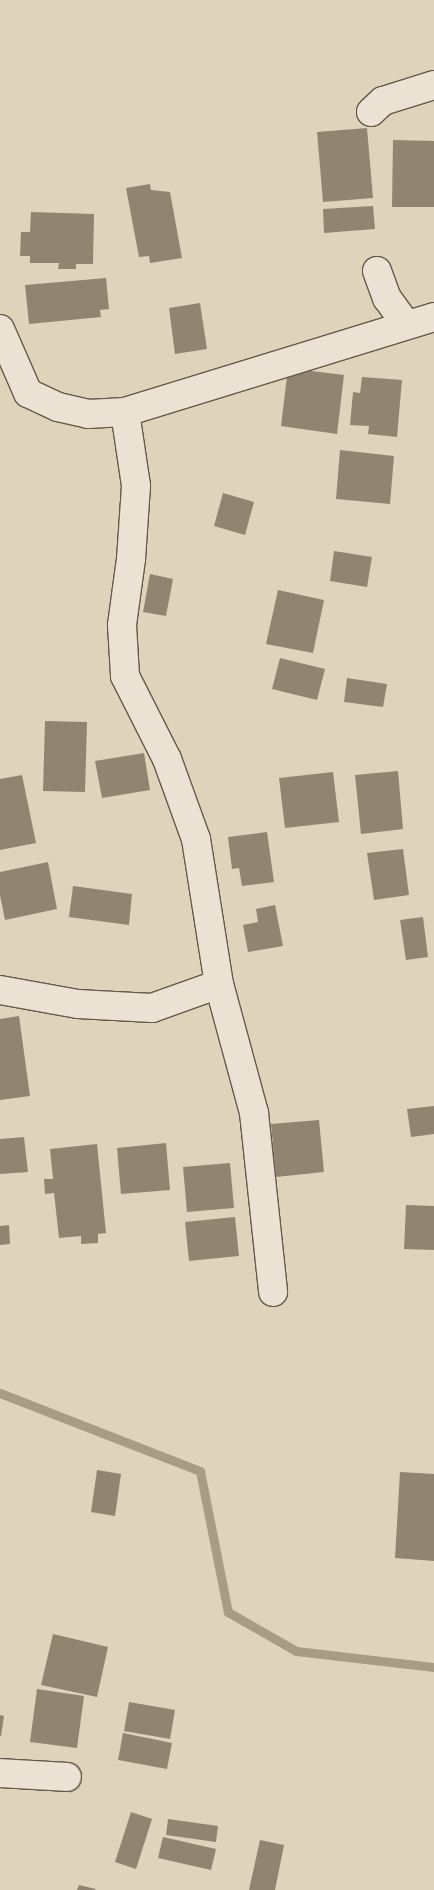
<!DOCTYPE html>
<style>
body{margin:0}
#map{position:relative;width:434px;height:1890px;overflow:hidden;background:#e0d3bb;font-family:"Old Standard TT",serif}
div>[style]{position:absolute}
[style*='--x']{left:calc(var(--x)*1px);top:calc(var(--y)*1px);width:calc(var(--w)*1px);rotate:calc(var(--a)*1deg)}
.stream>*{height:9px;margin:-4.5px;padding:0 4.5px;transform-origin:4.5px;border-radius:4.5px;background:#a89c87}
.building>*{inset:0;background:#918572}
.roads{filter:drop-shadow(1px 0 #655949) drop-shadow(-1px 0 #655949) drop-shadow(0 1px #655949) drop-shadow(0 -1px #655949)}
.minor>*{height:28px;margin:-14px;padding:0 14px;transform-origin:14px;border-radius:14px;background:#ebe2d3}
span{translate:-50% -50%;white-space:nowrap;text-align:center;line-height:1.15;-webkit-text-stroke:4px #ebe2d3;paint-order:stroke}
</style>
<div id="map">
<div class="stream">
<i style="--x:0;--y:1393;--w:215;--a:21.3"></i>
<i style="--x:200;--y:1471;--w:144;--a:78.8"></i>
<i style="--x:228;--y:1612;--w:78;--a:29.8"></i>
<i style="--x:296;--y:1651;--w:139;--a:6.6"></i>
</div>
<div class="building">
<i style="clip-path:polygon(367px 128px,373px 198px,323px 202px,317px 132px)"></i>
<i style="clip-path:polygon(393px 140px,434px 141px,434px 207px,392px 207px)"></i>
<i style="clip-path:polygon(150px 184px,151px 190px,170px 192px,182px 258px,150px 263px,149px 256px,139px 257px,126px 188px)"></i>
<i style="clip-path:polygon(373px 206px,375px 229px,324px 233px,323px 209px)"></i>
<i style="clip-path:polygon(31px 212px,94px 214px,93px 264px,76px 264px,76px 269px,58px 269px,59px 263px,30px 263px,30px 256px,20px 256px,21px 232px,30px 232px)"></i>
<i style="clip-path:polygon(106px 278px,109px 309px,100px 310px,101px 317px,29px 324px,25px 285px)"></i>
<i style="clip-path:polygon(200px 303px,207px 349px,175px 354px,169px 308px)"></i>
<i style="clip-path:polygon(288px 368px,344px 375px,337px 434px,281px 426px)"></i>
<i style="clip-path:polygon(362px 377px,402px 380px,397px 437px,368px 434px,369px 426px,350px 425px,353px 392px,360px 393px)"></i>
<i style="clip-path:polygon(340px 450px,394px 456px,390px 504px,336px 499px)"></i>
<i style="clip-path:polygon(223px 493px,254px 502px,245px 535px,214px 526px)"></i>
<i style="clip-path:polygon(334px 551px,372px 557px,367px 587px,330px 581px)"></i>
<i style="clip-path:polygon(150px 574px,173px 579px,166px 616px,143px 612px)"></i>
<i style="clip-path:polygon(278px 590px,324px 600px,313px 653px,266px 644px)"></i>
<i style="clip-path:polygon(280px 658px,325px 669px,317px 700px,272px 689px)"></i>
<i style="clip-path:polygon(347px 678px,387px 684px,383px 707px,344px 702px)"></i>
<i style="clip-path:polygon(45px 721px,87px 722px,85px 792px,43px 791px)"></i>
<i style="clip-path:polygon(144px 753px,150px 790px,102px 798px,95px 761px)"></i>
<i style="clip-path:polygon(398px 771px,403px 829px,361px 834px,355px 775px)"></i>
<i style="clip-path:polygon(333px 772px,339px 822px,285px 828px,279px 778px)"></i>
<i style="clip-path:polygon(22px 775px,36px 843px,0 850px,0 779px)"></i>
<i style="clip-path:polygon(267px 832px,274px 882px,242px 886px,239px 868px,232px 869px,228px 837px)"></i>
<i style="clip-path:polygon(403px 849px,409px 895px,374px 900px,367px 853px)"></i>
<i style="clip-path:polygon(48px 862px,57px 909px,5px 920px,0 895px,0 872px)"></i>
<i style="clip-path:polygon(73px 886px,132px 894px,129px 925px,69px 917px)"></i>
<i style="clip-path:polygon(275px 905px,283px 946px,248px 952px,243px 925px,258px 922px,256px 909px)"></i>
<i style="clip-path:polygon(423px 917px,428px 957px,406px 960px,400px 920px)"></i>
<i style="clip-path:polygon(19px 1016px,30px 1096px,0 1100px,0 1019px)"></i>
<i style="clip-path:polygon(434px 1106px,434px 1134px,411px 1137px,407px 1109px)"></i>
<i style="clip-path:polygon(319px 1120px,324px 1172px,276px 1177px,271px 1124px)"></i>
<i style="clip-path:polygon(24px 1137px,28px 1172px,0 1174px,0 1139px)"></i>
<i style="clip-path:polygon(166px 1143px,170px 1190px,121px 1194px,117px 1148px)"></i>
<i style="clip-path:polygon(97px 1144px,106px 1233px,98px 1234px,98px 1243px,81px 1244px,81px 1236px,59px 1238px,54px 1193px,45px 1194px,44px 1179px,53px 1179px,50px 1149px)"></i>
<i style="clip-path:polygon(230px 1163px,234px 1208px,187px 1212px,183px 1167px)"></i>
<i style="clip-path:polygon(406px 1205px,434px 1206px,434px 1250px,404px 1249px)"></i>
<i style="clip-path:polygon(235px 1217px,239px 1256px,189px 1261px,185px 1222px)"></i>
<i style="clip-path:polygon(9px 1225px,10px 1244px,0 1245px,0 1226px)"></i>
<i style="clip-path:polygon(97px 1470px,121px 1474px,115px 1516px,91px 1512px)"></i>
<i style="clip-path:polygon(400px 1472px,434px 1474px,434px 1561px,395px 1558px)"></i>
<i style="clip-path:polygon(53px 1634px,108px 1647px,97px 1697px,41px 1685px)"></i>
<i style="clip-path:polygon(37px 1689px,84px 1696px,77px 1748px,30px 1742px)"></i>
<i style="clip-path:polygon(129px 1702px,175px 1710px,170px 1739px,124px 1731px)"></i>
<i style="clip-path:polygon(0 1715px,4px 1716px,1px 1736px,0 1736px)"></i>
<i style="clip-path:polygon(123px 1733px,172px 1743px,167px 1769px,118px 1760px)"></i>
<i style="clip-path:polygon(131px 1812px,152px 1819px,136px 1869px,115px 1862px)"></i>
<i style="clip-path:polygon(168px 1819px,218px 1826px,216px 1842px,166px 1835px)"></i>
<i style="clip-path:polygon(163px 1837px,216px 1849px,211px 1870px,158px 1858px)"></i>
<i style="clip-path:polygon(260px 1840px,284px 1845px,275px 1890px,249px 1890px)"></i>
<i style="clip-path:polygon(79px 1885px,96px 1889px,95px 1890px,77px 1890px)"></i>
</div>
<div class="roads">
<div class="minor">
<i style="--x:371;--y:112;--w:16;--a:-43"></i>
<i style="--x:383;--y:101;--w:53;--a:-17.4"></i>
<i style="--x:377;--y:271;--w:29;--a:70"></i>
<i style="--x:387;--y:298;--w:32;--a:54"></i>
<i style="--x:0;--y:329;--w:70;--a:66.4"></i>
<i style="--x:28;--y:393;--w:33;--a:25"></i>
<i style="--x:58;--y:407;--w:31;--a:13"></i>
<i style="--x:88;--y:414;--w:37;--a:-3"></i>
<i style="--x:125;--y:412;--w:323;--a:-17.1"></i>
<i style="--x:125;--y:412;--w:75;--a:81.5"></i>
<i style="--x:136;--y:486;--w:73;--a:93.9"></i>
<i style="--x:131;--y:559;--w:67;--a:97.8"></i>
<i style="--x:122;--y:625;--w:51;--a:86.6"></i>
<i style="--x:125;--y:676;--w:93;--a:63.2"></i>
<i style="--x:167;--y:759;--w:85;--a:70.1"></i>
<i style="--x:196;--y:839;--w:147;--a:81"></i>
<i style="--x:219;--y:984;--w:134;--a:74.8"></i>
<i style="--x:254;--y:1113;--w:180;--a:83.9"></i>
<i style="--x:0;--y:990;--w:79;--a:10.2"></i>
<i style="--x:78;--y:1004;--w:74;--a:3.1"></i>
<i style="--x:152;--y:1008;--w:71;--a:-19.7"></i>
<i style="--x:0;--y:1773;--w:67;--a:3.4"></i>
</div>
</div>
</div>
